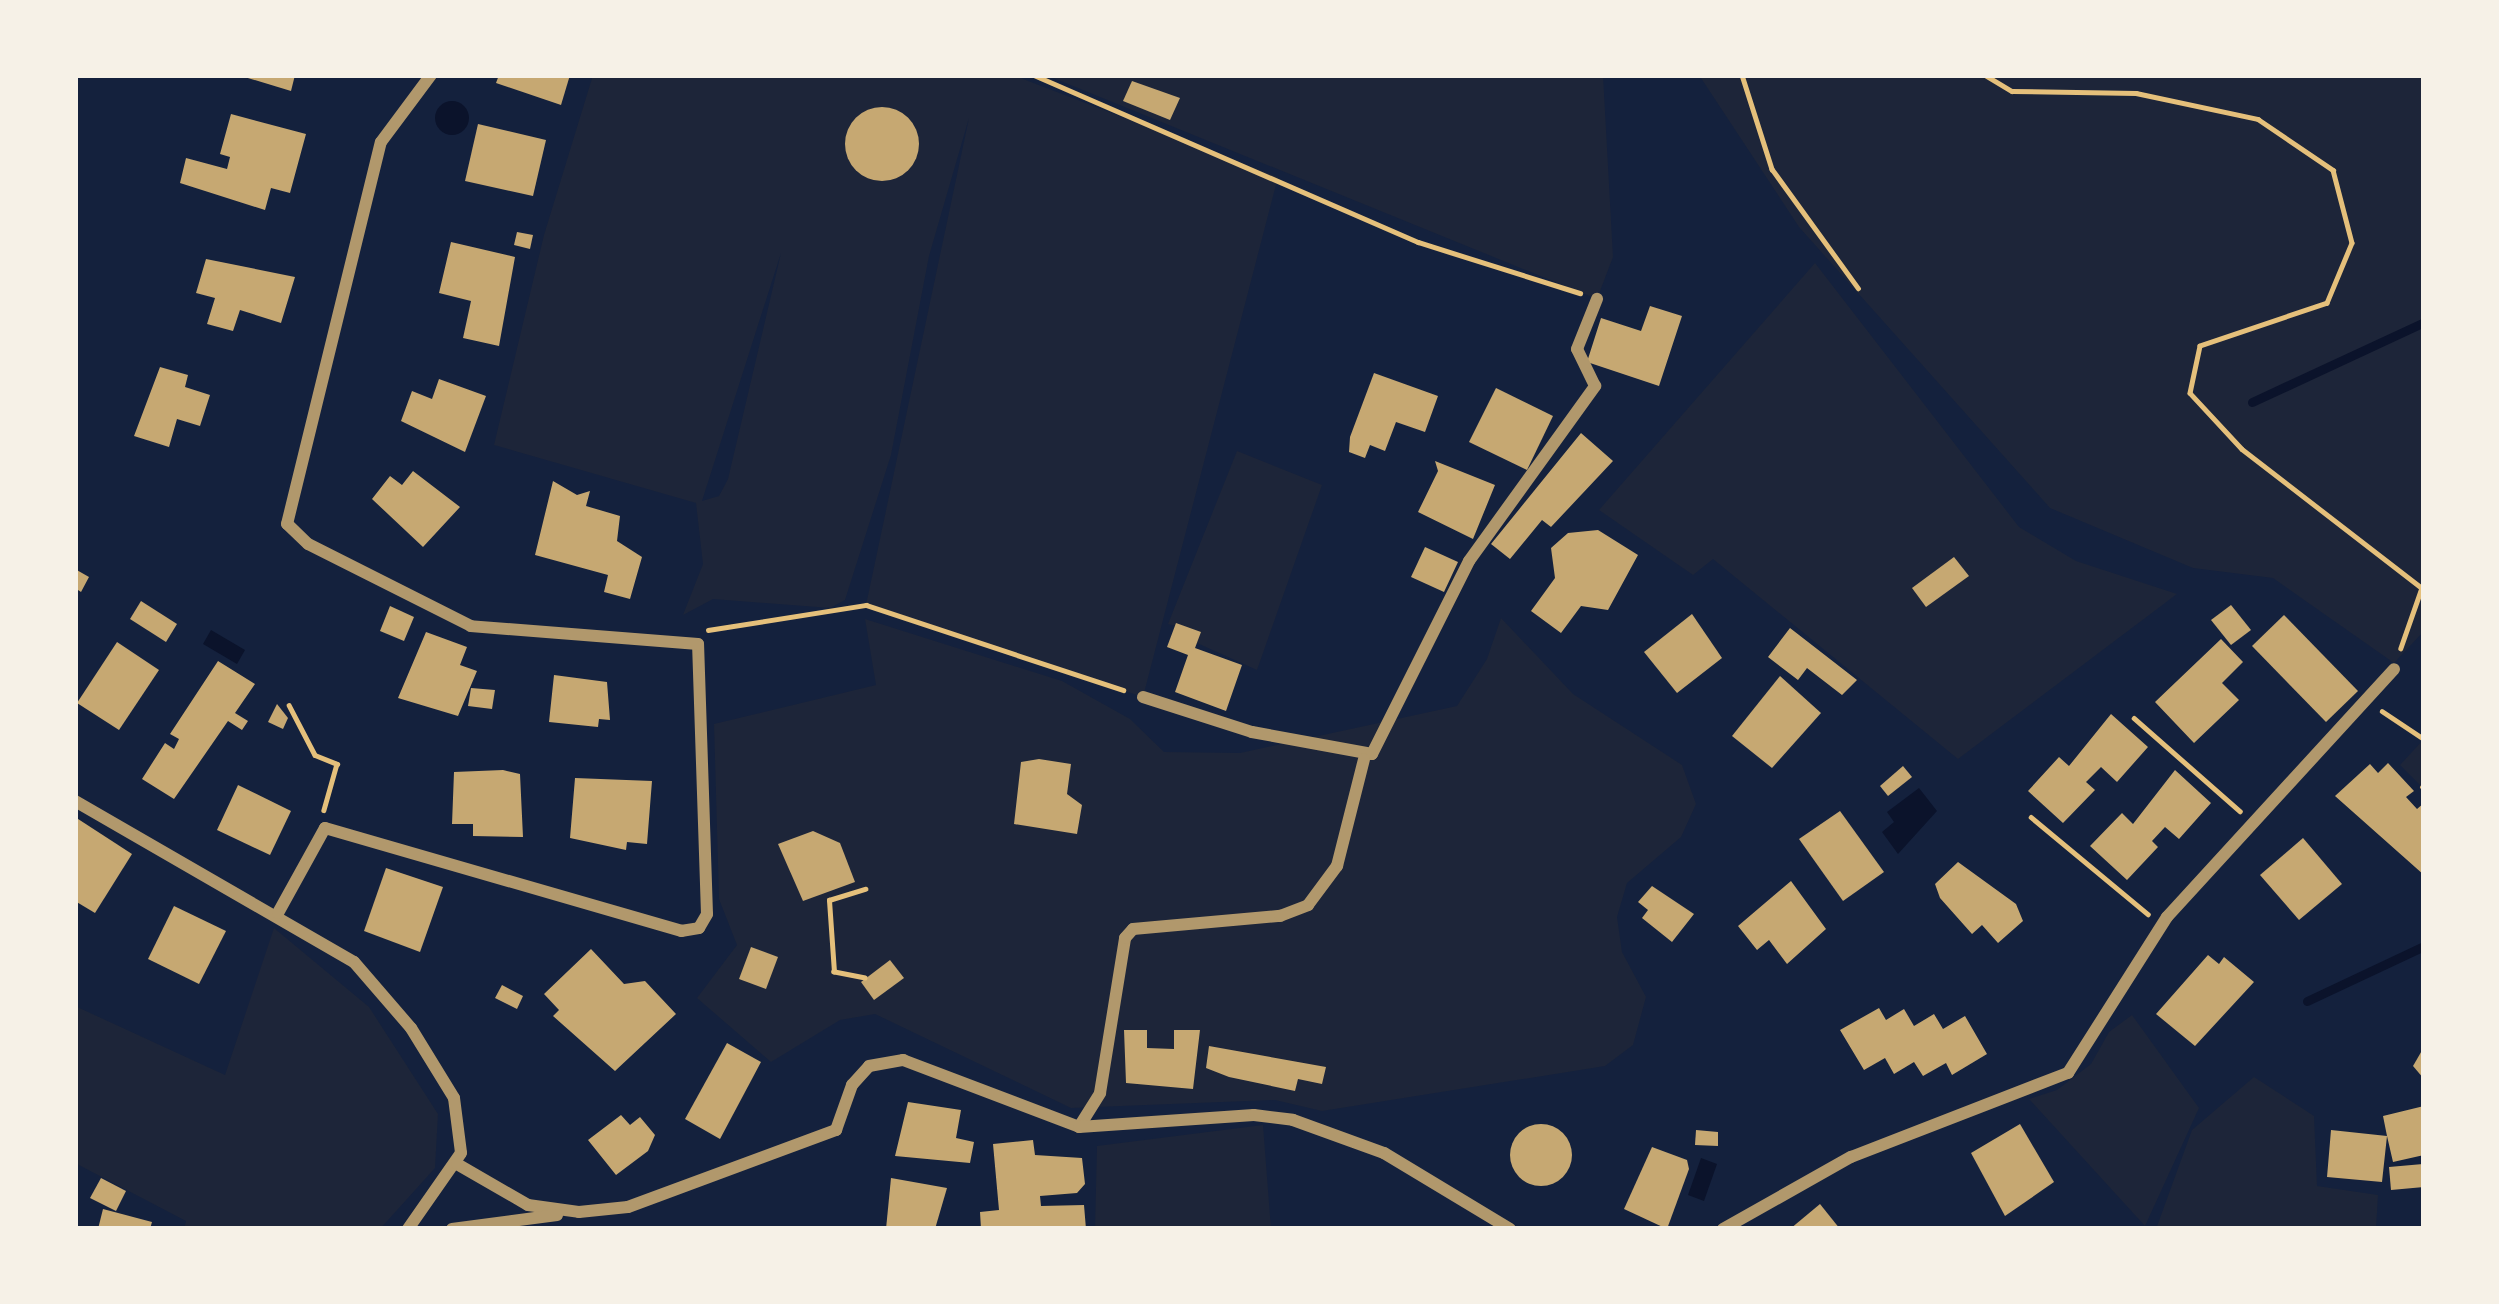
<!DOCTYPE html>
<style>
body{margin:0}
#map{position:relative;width:2499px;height:1304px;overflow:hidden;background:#14213d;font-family:Signika,sans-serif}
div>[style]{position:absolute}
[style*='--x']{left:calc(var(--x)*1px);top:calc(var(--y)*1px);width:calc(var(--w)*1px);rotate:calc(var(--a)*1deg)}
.green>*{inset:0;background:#1d2539}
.water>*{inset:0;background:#0b132b}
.round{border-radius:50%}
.stream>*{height:9px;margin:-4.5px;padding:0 4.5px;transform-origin:4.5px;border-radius:4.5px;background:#0b132b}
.building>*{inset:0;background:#c6a872}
.path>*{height:4.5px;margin:-2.25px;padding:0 2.25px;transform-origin:2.25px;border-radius:2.25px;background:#e5c07b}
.minor>*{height:12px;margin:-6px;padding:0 6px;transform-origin:6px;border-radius:6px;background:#b1986c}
span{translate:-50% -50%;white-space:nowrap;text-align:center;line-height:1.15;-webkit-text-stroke:9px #f6f1e7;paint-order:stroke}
.frame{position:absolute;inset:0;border:78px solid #f6f1e7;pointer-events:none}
</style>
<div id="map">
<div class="green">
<i style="clip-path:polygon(evenodd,593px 75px,1013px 75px,1278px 177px,1143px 697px,866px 605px,969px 118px,929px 256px,891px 455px,845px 600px,830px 608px,713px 599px,683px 615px,703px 564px,696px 503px,494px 445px,544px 235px,593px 75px,781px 253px,728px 479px,719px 496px,702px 501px,781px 253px)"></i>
<i style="clip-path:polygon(1046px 75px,1603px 75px,1613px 257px,1597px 299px)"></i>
<i style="clip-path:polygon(1699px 75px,2424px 75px,2424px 631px,2394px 663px,2273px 578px,2193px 568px,2050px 508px,1799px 227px)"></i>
<i style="clip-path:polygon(1815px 263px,2019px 527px,2076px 561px,2177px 594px,1958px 759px,1713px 559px,1693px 575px,1599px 510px)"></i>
<i style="clip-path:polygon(1237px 451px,1322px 485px,1257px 670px,1197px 643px,1200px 633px,1168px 624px)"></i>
<i style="clip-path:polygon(1501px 618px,1573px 694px,1682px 765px,1696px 804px,1681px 837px,1627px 883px,1617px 917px,1622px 952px,1646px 997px,1633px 1045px,1605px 1066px,1322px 1111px,1275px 1100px,1071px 1108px,875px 1014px,840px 1020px,771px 1062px,697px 998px,737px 945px,719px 899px,714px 724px,876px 685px,865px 619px,1062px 681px,1130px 719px,1164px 752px,1240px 753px,1457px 706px,1487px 659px)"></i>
<i style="clip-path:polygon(2424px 739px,2424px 789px,2400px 765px)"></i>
<i style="clip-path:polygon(274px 928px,369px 1007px,438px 1114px,435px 1168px,380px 1229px,184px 1229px,186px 1221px,75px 1163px,75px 1006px,225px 1075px)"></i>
<i style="clip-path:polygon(2132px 1015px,2199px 1108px,2145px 1226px,2029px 1099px,2057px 1090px,2091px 1064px,2109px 1032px)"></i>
<i style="clip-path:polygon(2254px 1077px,2314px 1116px,2317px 1186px,2378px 1195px,2376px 1229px,2156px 1229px,2192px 1130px)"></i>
<i style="clip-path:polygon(1263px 1125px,1271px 1229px,1095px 1229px,1097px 1146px)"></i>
</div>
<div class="water">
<i class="round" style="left:435px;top:101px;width:34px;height:34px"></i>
<i style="clip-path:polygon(211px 630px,245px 650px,237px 664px,203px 644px)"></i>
<i style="clip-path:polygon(1919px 788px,1937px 811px,1898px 854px,1882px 832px,1894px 822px,1887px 812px)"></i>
<i style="clip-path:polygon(1701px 1158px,1717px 1164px,1704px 1201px,1688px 1195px)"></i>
</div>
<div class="stream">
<i style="--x:2252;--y:402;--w:190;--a:-24.9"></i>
<i style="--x:2307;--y:1001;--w:129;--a:-25.2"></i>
</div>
<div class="building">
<i style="clip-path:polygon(238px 75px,295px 75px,291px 91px)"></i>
<i style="clip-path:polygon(499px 75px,570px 75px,561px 105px,496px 83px)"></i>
<i style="clip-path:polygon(1132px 81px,1180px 98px,1170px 120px,1123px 101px)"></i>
<i class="round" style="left:845px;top:107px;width:74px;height:74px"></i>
<i style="clip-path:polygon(231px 114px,306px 134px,290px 193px,271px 188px,265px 210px,180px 183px,186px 158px,227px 169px,230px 157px,220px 154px)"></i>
<i style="clip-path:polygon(478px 124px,546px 140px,533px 196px,465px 181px)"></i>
<i style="clip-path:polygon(517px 232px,533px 235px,530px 249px,514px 245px)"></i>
<i style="clip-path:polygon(451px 242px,515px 257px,499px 346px,463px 338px,471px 301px,439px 293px)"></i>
<i style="clip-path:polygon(206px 259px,295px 277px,281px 323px,240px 310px,233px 331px,207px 324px,215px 298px,196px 293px)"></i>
<i style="clip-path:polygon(1650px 306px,1682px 316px,1659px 386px,1587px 362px,1601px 318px,1641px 331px)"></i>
<i style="clip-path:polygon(160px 367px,188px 375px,185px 387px,210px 395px,200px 426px,177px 419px,169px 447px,134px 436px)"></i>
<i style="clip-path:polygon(1374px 373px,1438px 396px,1425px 432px,1396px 422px,1385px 451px,1370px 445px,1365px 458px,1349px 452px,1350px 437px)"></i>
<i style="clip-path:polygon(439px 379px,486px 396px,465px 452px,401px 421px,412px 391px,432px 399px)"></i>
<i style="clip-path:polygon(1496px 388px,1553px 416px,1527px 470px,1469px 442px)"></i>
<i style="clip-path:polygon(1581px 433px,1613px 461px,1551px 527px,1542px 520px,1510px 559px,1491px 544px)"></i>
<i style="clip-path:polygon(1435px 461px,1495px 485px,1473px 539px,1418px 512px,1438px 471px)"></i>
<i style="clip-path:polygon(413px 471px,460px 507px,423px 547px,372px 499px,390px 476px,402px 485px)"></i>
<i style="clip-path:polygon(553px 481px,577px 495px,590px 491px,586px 506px,620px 516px,617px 541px,642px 557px,630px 599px,604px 592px,608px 575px,535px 555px)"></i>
<i style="clip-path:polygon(1598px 530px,1638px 555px,1608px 610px,1581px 606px,1561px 633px,1531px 611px,1555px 578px,1551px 548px,1568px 533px)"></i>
<i style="clip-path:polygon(1425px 547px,1458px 562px,1444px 592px,1411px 577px)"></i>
<i style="clip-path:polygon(1954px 557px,1969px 576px,1926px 607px,1912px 588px)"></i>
<i style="clip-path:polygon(75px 569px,89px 577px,81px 592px,75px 588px)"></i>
<i style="clip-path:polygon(141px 601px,177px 624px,166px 642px,130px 619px)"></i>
<i style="clip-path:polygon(2231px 605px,2251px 630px,2231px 645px,2211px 620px)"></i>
<i style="clip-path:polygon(390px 606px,414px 617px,404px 641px,380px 631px)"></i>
<i style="clip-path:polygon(1692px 614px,1722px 658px,1677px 693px,1644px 652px)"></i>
<i style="clip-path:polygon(2284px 615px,2358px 691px,2326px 722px,2252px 646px)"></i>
<i style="clip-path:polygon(1176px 623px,1201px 632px,1195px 648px,1242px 665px,1226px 711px,1175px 692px,1188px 655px,1167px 647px)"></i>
<i style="clip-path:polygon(1790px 628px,1857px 680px,1842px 695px,1807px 668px,1798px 680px,1768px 657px)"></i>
<i style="clip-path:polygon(426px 632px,467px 647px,460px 665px,477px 671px,458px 716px,398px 698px)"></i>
<i style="clip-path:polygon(2221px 639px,2243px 662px,2222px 683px,2239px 700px,2194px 743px,2155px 702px)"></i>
<i style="clip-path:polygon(117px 642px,159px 670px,119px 730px,77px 703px)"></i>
<i style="clip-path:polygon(218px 661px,255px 684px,235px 713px,248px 721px,242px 730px,228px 721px,174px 799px,142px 779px,165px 743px,174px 749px,179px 739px,170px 734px)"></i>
<i style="clip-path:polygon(554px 675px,607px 682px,610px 720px,599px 719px,598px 727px,549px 722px)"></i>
<i style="clip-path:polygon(1780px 676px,1821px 713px,1772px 768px,1732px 736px)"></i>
<i style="clip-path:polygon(471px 688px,495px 690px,492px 709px,468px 706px)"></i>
<i style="clip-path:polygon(277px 704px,288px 718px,283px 729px,268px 722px)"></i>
<i style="clip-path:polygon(2111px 714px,2148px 747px,2117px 782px,2101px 767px,2086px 782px,2095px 790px,2063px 823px,2028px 791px,2059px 757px,2069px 766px)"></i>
<i style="clip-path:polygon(1039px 759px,1071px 764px,1067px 794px,1082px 805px,1077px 834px,1014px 824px,1021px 762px)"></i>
<i style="clip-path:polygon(2388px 763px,2414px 791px,2406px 797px,2417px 809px,2424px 803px,2424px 875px,2335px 796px,2370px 764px,2378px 773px)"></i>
<i style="clip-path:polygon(1903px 766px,1912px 777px,1888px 796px,1880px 786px)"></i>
<i style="clip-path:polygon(503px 770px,520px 774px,523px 837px,473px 836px,473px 824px,452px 824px,454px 772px)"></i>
<i style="clip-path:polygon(2175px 770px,2211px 803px,2179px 839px,2165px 827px,2152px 841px,2158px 847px,2127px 880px,2090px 846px,2122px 813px,2133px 824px)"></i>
<i style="clip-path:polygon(575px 778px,652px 781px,647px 844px,627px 842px,626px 850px,570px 838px)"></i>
<i style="clip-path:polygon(238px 785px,291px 811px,270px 855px,217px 830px)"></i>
<i style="clip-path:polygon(1840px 811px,1884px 872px,1843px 901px,1799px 839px)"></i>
<i style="clip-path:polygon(75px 817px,132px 854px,95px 913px,75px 901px)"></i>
<i style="clip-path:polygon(813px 831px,840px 843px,855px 882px,803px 901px,778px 844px)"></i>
<i style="clip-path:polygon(2303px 838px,2342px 884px,2299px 920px,2260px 875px)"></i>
<i style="clip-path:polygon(1958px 862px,2016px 904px,2023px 921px,1998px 943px,1982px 925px,1972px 934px,1940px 898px,1935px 884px)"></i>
<i style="clip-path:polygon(386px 868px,443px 887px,420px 952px,364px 931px)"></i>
<i style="clip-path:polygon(1791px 881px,1826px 929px,1787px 964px,1769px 940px,1757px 950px,1738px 926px)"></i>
<i style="clip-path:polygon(1652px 886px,1694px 914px,1672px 942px,1642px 918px,1648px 910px,1638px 902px)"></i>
<i style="clip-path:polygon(174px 906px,226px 931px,199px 984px,148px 959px)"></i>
<i style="clip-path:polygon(751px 947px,778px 957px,766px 989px,739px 979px)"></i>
<i style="clip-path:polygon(591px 949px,624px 984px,645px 981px,676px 1014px,615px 1071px,553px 1016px,559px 1010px,544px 994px)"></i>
<i style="clip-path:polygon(2208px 955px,2219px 964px,2224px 957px,2254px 982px,2195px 1046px,2156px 1014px)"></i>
<i style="clip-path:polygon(890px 960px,904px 978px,874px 1000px,861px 982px)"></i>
<i style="clip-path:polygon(502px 985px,523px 996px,517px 1009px,495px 998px)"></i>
<i style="clip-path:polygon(1879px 1008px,1886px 1020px,1904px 1009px,1914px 1026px,1934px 1014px,1943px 1029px,1965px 1016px,1987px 1054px,1952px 1075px,1946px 1063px,1923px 1076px,1914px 1062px,1894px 1074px,1885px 1058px,1864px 1070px,1840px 1030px)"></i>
<i style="clip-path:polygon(1124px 1030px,1147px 1030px,1147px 1048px,1174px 1049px,1174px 1030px,1200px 1030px,1193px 1089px,1126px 1083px)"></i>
<i style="clip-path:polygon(727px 1043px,761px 1062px,720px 1139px,685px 1119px)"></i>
<i style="clip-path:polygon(1209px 1046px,1326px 1067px,1322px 1084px,1298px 1079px,1295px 1091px,1229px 1077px,1206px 1068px)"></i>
<i style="clip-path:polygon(2424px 1047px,2424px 1079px,2413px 1066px)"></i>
<i style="clip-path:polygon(908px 1102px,961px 1110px,956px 1138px,974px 1142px,970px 1163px,895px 1156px)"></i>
<i style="clip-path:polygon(2424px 1106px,2424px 1155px,2393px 1162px,2387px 1136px,2382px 1182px,2327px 1177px,2331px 1130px,2387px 1136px,2383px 1116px)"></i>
<i style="clip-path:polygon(621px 1115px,630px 1125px,640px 1117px,655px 1135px,648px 1151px,616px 1175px,588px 1140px)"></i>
<i style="clip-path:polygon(2020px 1124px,2054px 1182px,2005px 1216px,1971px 1153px)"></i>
<i class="round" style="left:1510px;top:1124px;width:62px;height:62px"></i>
<i style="clip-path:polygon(1696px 1130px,1718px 1132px,1718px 1146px,1695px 1145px)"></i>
<i style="clip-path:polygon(1033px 1140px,1035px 1155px,1082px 1158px,1085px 1184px,1077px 1193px,1040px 1196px,1041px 1206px,1084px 1205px,1086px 1229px,981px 1229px,980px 1212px,999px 1210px,993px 1144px)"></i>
<i style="clip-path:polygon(1652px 1147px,1687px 1160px,1689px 1169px,1667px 1229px,1624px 1209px)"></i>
<i style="clip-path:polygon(2423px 1164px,2424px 1187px,2391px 1190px,2389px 1167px)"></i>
<i style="clip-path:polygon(101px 1178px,126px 1191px,116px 1211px,90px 1198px)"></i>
<i style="clip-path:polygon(891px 1178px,947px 1188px,935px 1229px,886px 1229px)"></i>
<i style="clip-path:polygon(1820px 1204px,1840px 1229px,1790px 1229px)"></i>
<i style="clip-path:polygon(103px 1209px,152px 1222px,150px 1229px,98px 1229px)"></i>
</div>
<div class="path">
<i style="--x:1034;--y:75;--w:419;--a:23.5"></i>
<i style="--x:1418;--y:242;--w:170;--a:17.5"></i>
<i style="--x:1209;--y:75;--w:16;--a:0"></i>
<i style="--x:1742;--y:75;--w:99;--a:72.3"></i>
<i style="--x:1772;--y:169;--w:147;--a:54.1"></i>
<i style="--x:1985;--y:75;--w:31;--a:31"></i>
<i style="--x:2012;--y:91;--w:124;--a:0.9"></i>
<i style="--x:2136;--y:93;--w:125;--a:12"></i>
<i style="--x:2258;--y:119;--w:91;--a:34.2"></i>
<i style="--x:2333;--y:170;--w:75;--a:75.4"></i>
<i style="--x:2352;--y:243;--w:65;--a:112.6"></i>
<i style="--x:2327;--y:303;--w:134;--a:161.3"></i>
<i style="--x:2200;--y:346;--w:48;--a:102"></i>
<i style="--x:2190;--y:393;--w:76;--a:47.1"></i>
<i style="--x:2242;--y:449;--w:227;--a:37.7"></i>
<i style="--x:2422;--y:588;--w:64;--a:109.3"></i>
<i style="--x:708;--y:630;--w:160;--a:-9"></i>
<i style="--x:866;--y:605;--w:271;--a:18.3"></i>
<i style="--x:289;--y:705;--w:56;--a:62.5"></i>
<i style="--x:315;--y:755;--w:24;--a:22"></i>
<i style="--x:337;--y:764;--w:48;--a:105.8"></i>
<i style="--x:2382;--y:711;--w:50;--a:33.7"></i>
<i style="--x:2134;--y:718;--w:141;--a:41.3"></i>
<i style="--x:2422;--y:787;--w:3;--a:-45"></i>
<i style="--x:2031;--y:817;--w:152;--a:39.7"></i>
<i style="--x:865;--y:978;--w:32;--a:-169"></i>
<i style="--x:834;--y:972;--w:72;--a:-94"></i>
<i style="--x:829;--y:900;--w:38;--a:-17"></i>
</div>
<div class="minor">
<i style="--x:1143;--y:697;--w:114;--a:17.8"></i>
<i style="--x:1252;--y:732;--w:122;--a:10.4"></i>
<i style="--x:1372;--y:754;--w:216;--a:-63.3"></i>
<i style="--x:1469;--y:561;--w:216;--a:-54.2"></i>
<i style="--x:1595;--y:386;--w:41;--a:-115.9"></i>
<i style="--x:1577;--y:349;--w:54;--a:-68.2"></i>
<i style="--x:75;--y:801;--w:322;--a:30"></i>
<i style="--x:354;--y:962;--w:87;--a:49.2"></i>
<i style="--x:411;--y:1028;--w:82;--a:58.4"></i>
<i style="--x:454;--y:1098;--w:55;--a:82.7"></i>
<i style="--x:461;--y:1153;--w:93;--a:124.9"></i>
<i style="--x:278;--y:913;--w:97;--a:-61.1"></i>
<i style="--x:325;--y:828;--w:371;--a:16.1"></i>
<i style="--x:681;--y:931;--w:18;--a:-9"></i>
<i style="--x:699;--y:928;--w:16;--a:-60"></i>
<i style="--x:707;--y:914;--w:270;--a:-91.9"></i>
<i style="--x:698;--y:644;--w:228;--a:-175.5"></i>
<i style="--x:471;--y:626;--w:182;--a:-153.3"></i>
<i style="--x:308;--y:544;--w:29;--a:-136"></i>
<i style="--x:287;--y:524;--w:393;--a:-76.2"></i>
<i style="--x:381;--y:142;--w:84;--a:-53.3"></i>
<i style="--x:1079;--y:1127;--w:40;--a:-58"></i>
<i style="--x:1100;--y:1093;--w:157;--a:-80.8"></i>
<i style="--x:1125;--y:938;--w:12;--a:-48"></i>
<i style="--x:1133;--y:929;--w:148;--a:-5.1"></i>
<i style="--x:1280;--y:916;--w:30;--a:-21"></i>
<i style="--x:1308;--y:905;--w:49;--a:-53.4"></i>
<i style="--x:1337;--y:866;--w:110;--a:-75.8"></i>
<i style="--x:457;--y:1164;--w:82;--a:30"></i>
<i style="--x:528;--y:1205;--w:51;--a:7.8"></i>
<i style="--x:579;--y:1212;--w:49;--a:-5.8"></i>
<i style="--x:628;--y:1207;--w:222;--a:-20.3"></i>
<i style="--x:836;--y:1130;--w:48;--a:-70.4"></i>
<i style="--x:852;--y:1085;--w:25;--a:-48"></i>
<i style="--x:869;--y:1066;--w:35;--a:-10"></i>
<i style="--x:903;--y:1060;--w:188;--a:20.8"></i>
<i style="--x:1079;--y:1127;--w:175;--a:-3.9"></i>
<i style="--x:1254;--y:1115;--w:39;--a:7"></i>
<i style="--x:1293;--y:1120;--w:97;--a:19.9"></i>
<i style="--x:1384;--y:1153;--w:147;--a:31.1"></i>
<i style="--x:452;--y:1229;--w:106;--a:-7.6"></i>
<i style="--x:1723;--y:1229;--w:147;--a:-29.4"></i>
<i style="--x:1851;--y:1157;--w:233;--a:-21.2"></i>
<i style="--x:2068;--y:1073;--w:185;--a:-57.6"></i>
<i style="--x:2167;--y:917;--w:336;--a:-47.5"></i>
</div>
<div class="frame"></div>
</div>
